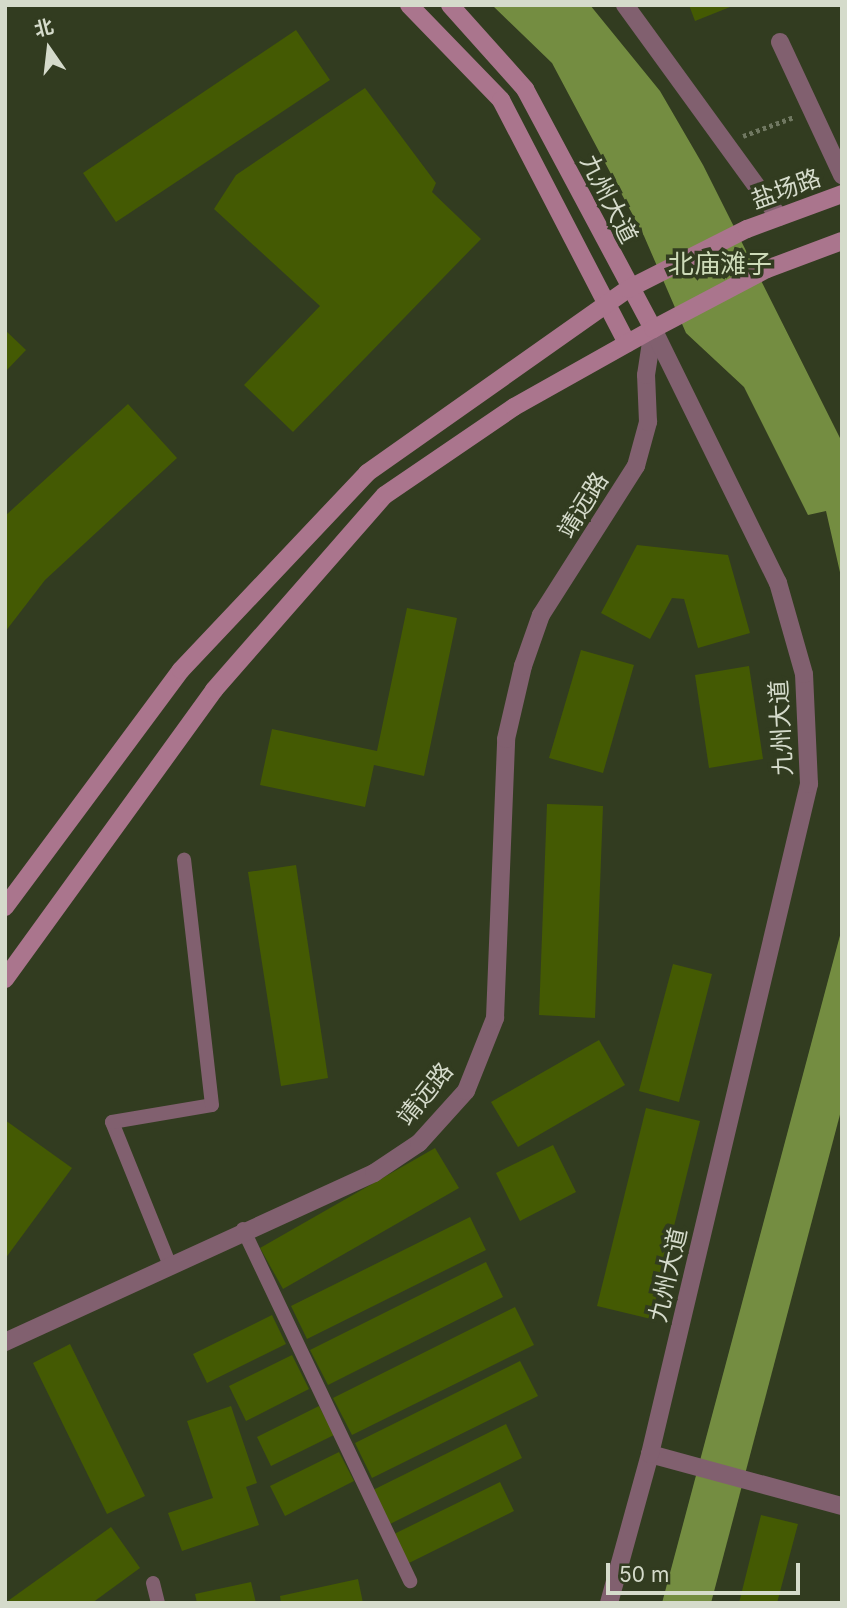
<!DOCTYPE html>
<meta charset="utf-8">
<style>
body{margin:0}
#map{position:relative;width:847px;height:1608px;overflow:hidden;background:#323c20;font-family:Inter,"Noto Sans SC",sans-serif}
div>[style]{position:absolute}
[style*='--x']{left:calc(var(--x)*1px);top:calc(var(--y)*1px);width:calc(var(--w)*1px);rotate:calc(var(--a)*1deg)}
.water>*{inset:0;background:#748d41}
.building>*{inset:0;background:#445a03}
.path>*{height:4.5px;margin-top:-2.25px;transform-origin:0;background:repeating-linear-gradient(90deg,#707861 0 3.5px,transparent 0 7px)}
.service>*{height:14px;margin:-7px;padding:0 7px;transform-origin:7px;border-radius:7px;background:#81606f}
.pedestrian>*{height:18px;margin:-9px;padding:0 9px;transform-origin:9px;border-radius:9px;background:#81606f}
.minor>*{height:18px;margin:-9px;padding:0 9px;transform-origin:9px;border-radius:9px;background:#81606f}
.tertiary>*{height:18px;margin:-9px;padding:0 9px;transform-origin:9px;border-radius:9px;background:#81606f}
.secondary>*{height:18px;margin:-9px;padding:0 9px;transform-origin:9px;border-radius:9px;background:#aa758d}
span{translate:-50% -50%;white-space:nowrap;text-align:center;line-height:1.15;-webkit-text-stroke:7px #323c20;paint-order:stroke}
.street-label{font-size:24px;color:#d5dbcb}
.neighbourhood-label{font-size:26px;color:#cedbb9}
.frame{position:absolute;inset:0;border:7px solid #d5dbcb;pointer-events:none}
.north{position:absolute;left:14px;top:14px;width:70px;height:70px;-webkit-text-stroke:5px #323c20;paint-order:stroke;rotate:346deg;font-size:19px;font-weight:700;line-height:28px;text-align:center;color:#d5dbcb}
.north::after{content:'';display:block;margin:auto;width:24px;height:32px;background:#d5dbcb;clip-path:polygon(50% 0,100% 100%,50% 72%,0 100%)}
.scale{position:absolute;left:606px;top:1563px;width:194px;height:32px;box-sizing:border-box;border:4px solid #d5dbcb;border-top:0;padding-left:9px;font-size:21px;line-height:24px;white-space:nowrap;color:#d5dbcb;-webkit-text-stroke:5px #323c20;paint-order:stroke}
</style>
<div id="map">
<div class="water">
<i style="clip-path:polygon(492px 5px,590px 5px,660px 91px,703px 165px,842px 442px,842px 581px,826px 511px,808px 515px,744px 387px,686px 333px,644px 236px,552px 63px)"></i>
<i style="clip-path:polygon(842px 928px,842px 1107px,711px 1603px,662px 1603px)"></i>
</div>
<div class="building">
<i style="clip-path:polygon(689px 5px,735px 5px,695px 21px)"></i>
<i style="clip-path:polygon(296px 30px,330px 80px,116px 222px,83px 173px)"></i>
<i style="clip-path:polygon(365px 88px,436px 183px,432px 192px,481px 239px,293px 432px,244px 385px,320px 306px,214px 209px,236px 175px)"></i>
<i style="clip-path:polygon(5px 330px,26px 350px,5px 372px)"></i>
<i style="clip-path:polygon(128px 404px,177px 458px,45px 580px,5px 632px,5px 516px)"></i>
<i style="clip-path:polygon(637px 545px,728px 555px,750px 633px,698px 648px,684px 599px,672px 598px,650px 639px,601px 613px)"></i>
<i style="clip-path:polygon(407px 608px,457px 618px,424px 776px,374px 765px,365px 807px,260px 785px,272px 729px,377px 751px)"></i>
<i style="clip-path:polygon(581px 650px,634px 665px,603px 773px,549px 758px)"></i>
<i style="clip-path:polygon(749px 666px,763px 759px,709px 768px,695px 675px)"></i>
<i style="clip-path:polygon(547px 804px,603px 806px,595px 1018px,539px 1015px)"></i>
<i style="clip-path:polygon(296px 865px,328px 1078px,281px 1086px,248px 872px)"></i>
<i style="clip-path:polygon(673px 964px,712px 974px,679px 1102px,639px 1091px)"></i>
<i style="clip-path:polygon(599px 1040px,625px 1085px,518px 1147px,491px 1102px)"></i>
<i style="clip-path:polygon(646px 1108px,700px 1121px,651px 1319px,597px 1306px)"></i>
<i style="clip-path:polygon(5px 1120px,72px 1168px,5px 1259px)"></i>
<i style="clip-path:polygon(553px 1145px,576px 1192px,520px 1221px,496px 1173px)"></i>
<i style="clip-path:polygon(435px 1148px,459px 1188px,283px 1289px,260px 1248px)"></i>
<i style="clip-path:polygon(470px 1217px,486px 1250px,307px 1339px,291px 1306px)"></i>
<i style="clip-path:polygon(486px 1262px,503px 1297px,328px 1385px,310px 1350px)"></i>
<i style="clip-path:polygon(515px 1307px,534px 1345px,352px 1435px,333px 1398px)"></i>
<i style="clip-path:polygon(272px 1315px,286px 1344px,207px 1383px,193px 1354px)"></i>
<i style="clip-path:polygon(70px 1344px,145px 1496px,107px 1514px,33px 1363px)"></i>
<i style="clip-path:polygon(292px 1355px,309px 1389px,246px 1421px,229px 1386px)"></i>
<i style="clip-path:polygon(520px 1361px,538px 1396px,372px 1478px,355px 1443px)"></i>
<i style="clip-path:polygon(231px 1406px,257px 1483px,246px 1487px,259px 1525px,182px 1551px,168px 1513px,213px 1498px,187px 1421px)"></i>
<i style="clip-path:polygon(319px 1406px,334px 1435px,271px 1466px,257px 1437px)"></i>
<i style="clip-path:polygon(506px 1424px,522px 1458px,390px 1524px,373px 1490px)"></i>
<i style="clip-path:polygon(339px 1452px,354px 1481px,285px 1516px,270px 1486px)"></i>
<i style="clip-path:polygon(500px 1482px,514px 1511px,407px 1564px,392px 1535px)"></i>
<i style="clip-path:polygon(761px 1515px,798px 1524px,777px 1603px,739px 1603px)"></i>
<i style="clip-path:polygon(111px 1527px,140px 1568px,92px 1603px,5px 1603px)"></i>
<i style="clip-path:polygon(358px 1579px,363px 1603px,281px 1603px,280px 1596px)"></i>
<i style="clip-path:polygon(251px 1582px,256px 1603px,197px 1603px,195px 1594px)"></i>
</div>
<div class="path">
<i style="--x:743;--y:136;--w:54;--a:-20.4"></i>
</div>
<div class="service">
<i style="--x:243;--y:1229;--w:390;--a:64.6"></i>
<i style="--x:169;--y:1263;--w:152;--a:-112"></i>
<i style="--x:112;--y:1122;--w:101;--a:-9.6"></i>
<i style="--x:212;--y:1105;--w:247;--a:-96.5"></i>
<i style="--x:153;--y:1583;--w:21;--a:76"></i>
</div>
<div class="pedestrian">
<i style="--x:625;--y:5;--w:262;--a:54"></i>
<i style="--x:780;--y:42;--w:147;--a:65"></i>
</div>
<div class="minor">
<i style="--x:5;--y:1342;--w:406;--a:-24.6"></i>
<i style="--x:374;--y:1173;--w:54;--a:-33.7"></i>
<i style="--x:419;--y:1143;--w:70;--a:-47.9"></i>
<i style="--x:466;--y:1091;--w:79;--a:-68.3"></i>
<i style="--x:495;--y:1018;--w:279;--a:-87.7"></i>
<i style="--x:506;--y:739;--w:75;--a:-76.9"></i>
<i style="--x:523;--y:666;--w:54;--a:-70.6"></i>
<i style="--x:541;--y:615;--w:177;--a:-57.5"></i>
<i style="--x:636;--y:466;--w:46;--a:-74.7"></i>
<i style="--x:648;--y:422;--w:47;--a:-92.4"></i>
<i style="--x:646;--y:375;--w:47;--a:-81.3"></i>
<i style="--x:650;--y:1454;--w:199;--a:15.2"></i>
</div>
<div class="tertiary">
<i style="--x:609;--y:1603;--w:155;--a:-74.6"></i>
<i style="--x:650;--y:1454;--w:689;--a:-76.65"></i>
<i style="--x:809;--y:784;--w:110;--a:-92.6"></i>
<i style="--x:804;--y:674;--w:95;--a:-105.9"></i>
<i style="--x:778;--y:583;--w:283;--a:-116.2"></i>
</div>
<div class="secondary">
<i style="--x:409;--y:5;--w:132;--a:45.9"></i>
<i style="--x:501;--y:100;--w:274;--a:62.6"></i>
<i style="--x:450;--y:5;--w:113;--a:48.2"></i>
<i style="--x:525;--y:89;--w:272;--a:61.9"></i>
<i style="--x:5;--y:907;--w:295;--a:-53.4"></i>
<i style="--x:181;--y:670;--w:271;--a:-46.6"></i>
<i style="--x:367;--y:473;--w:319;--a:-35.2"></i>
<i style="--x:628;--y:289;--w:133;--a:-26.8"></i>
<i style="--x:747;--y:229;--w:101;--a:-20.2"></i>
<i style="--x:5;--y:979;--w:357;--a:-54.1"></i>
<i style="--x:214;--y:690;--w:259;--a:-48.8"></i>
<i style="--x:385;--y:495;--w:156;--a:-34.3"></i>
<i style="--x:514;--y:407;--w:159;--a:-29.3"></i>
<i style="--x:653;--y:329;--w:129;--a:-27.8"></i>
<i style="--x:767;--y:269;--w:80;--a:-20.5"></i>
</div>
<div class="street-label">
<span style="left:786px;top:189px;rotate:-20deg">盐场路</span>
<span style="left:609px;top:199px;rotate:63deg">九州大道</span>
<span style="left:583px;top:505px;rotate:-58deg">靖远路</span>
<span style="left:781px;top:728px;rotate:-93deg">九州大道</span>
<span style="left:425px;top:1094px;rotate:-51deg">靖远路</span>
<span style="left:668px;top:1275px;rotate:-77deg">九州大道</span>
</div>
<div class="neighbourhood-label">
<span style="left:720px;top:264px">北庙滩子</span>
</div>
<div class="frame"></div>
<div class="north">北</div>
<div class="scale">50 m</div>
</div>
